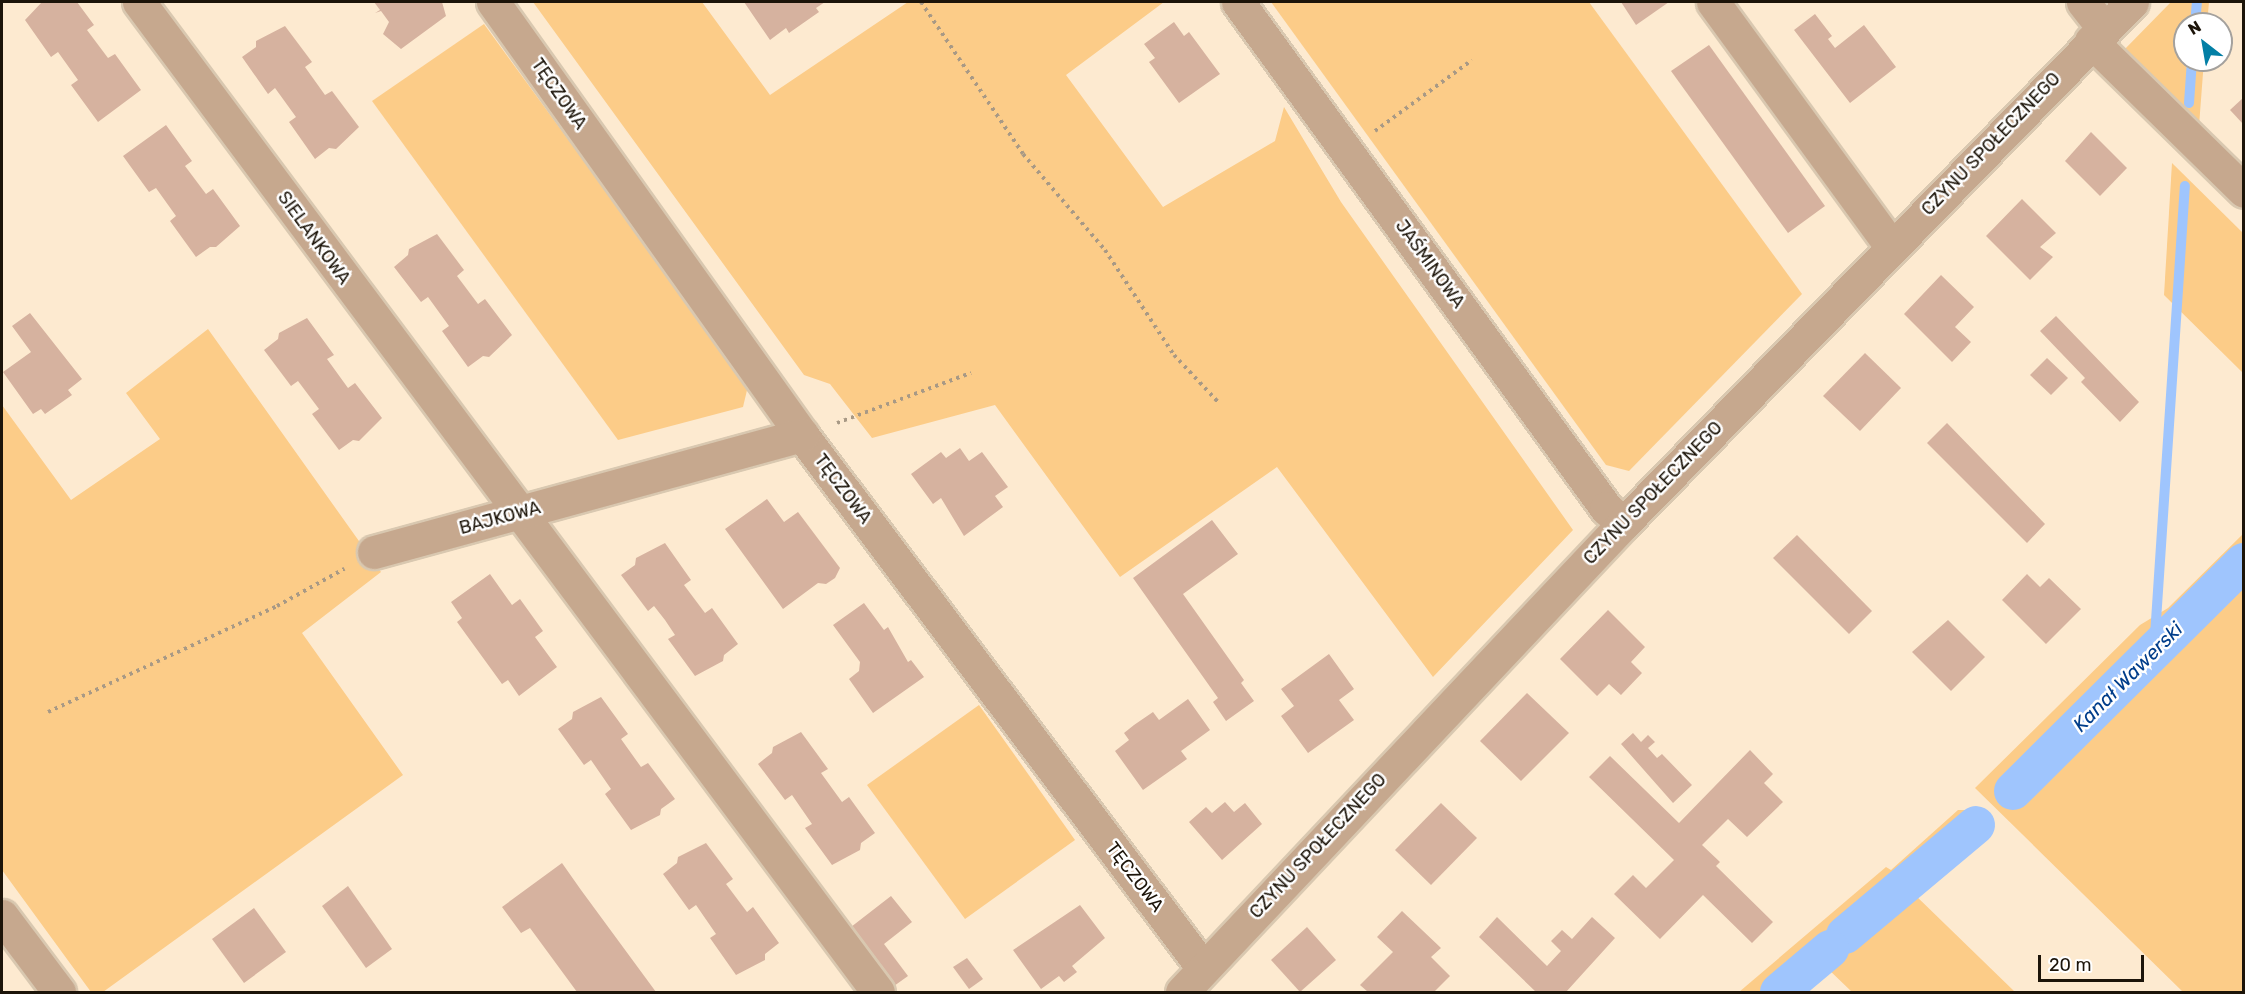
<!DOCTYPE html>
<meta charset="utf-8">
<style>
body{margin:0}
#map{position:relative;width:2245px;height:994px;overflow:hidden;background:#fdead0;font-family:Rubik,sans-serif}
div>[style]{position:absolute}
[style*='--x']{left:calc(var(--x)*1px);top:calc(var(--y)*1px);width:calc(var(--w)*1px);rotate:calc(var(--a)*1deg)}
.green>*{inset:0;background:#fccc88}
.stream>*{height:10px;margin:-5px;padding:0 5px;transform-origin:5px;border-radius:5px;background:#9fc5fd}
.canal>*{height:38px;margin:-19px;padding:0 19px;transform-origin:19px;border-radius:19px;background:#9fc5fd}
.building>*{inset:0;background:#d6b29f}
.path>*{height:4px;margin-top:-2px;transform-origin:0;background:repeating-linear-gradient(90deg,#a89985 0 3px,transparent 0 7.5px)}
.roads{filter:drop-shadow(2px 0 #d9c8b0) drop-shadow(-2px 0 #d9c8b0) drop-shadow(0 2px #d9c8b0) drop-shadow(0 -2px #d9c8b0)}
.minor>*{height:33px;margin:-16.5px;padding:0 16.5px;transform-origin:16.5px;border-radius:16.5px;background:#c6a88e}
span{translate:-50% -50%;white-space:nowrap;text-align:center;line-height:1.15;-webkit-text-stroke:5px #fff;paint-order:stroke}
.street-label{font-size:18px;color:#1c1409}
.water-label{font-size:20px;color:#003d8a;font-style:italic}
.frame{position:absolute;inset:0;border:3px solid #1c1409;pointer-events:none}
.north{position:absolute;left:2173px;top:12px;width:60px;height:60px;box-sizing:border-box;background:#fff;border:2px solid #a4a19d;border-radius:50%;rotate:329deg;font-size:16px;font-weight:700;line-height:24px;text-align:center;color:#1c1409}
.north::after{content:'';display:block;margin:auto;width:21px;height:27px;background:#037fa5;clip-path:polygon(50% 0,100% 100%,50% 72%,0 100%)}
.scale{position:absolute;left:2038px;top:955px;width:106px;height:27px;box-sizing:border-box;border:3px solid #1c1409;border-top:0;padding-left:8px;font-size:18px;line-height:21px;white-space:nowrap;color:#1c1409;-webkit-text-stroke:4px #fff;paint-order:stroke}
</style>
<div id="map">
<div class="green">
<i style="clip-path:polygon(533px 2px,702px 2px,770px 95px,908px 2px,1164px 2px,1066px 75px,1163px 207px,1275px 141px,1284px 107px,1341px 202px,1573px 530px,1433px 677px,1277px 467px,1120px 577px,995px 405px,872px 438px,830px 384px,804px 375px)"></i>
<i style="clip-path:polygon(1271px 2px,1589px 2px,1802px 294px,1629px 471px,1606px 465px)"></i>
<i style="clip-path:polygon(2171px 2px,2209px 2px,2207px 24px,2185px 24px,2185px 60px,2204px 60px,2199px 126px,2123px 51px)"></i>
<i style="clip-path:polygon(484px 24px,748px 386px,743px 407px,618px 440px,372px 101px)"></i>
<i style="clip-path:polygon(2172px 163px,2243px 233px,2243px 373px,2164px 295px)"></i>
<i style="clip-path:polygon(208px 329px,381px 572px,302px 633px,403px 775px,103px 992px,91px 992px,2px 870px,2px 405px,71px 500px,160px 439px,126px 393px)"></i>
<i style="clip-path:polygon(2243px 534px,2243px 992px,2183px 992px,1975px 788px,2140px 625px,2168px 608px)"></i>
<i style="clip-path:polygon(979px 705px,1075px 840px,965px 919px,867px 785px)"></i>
<i style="clip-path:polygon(1958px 810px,1969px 810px,1980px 830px,1912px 892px,2015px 992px,1852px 992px,1825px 966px,1793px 992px,1739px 992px,1886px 867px,1891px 870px)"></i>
</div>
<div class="stream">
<i style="--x:2195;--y:24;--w:22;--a:-85"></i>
<i style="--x:2189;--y:103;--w:43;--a:-86"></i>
<i style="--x:2154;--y:651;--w:466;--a:-86.2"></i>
</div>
<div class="canal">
<i style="--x:2013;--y:791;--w:325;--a:-44.8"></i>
<i style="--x:1845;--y:935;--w:171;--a:-40"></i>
<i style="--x:1779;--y:992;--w:67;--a:-40.1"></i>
</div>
<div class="building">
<i style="clip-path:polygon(42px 2px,77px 2px,94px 25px,87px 30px,108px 58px,115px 54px,141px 90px,98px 122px,71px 85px,78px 80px,58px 52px,51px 57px,25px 20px)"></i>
<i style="clip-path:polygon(374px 2px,442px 2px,446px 16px,401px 49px,383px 34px,389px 22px,381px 11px,375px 13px,380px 10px)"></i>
<i style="clip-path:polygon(744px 2px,825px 2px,816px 8px,819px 12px,789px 33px,786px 28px,770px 40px)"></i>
<i style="clip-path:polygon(1621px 2px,1669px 2px,1636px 25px)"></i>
<i style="clip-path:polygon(1815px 14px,1832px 36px,1828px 39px,1835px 48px,1864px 25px,1896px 67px,1850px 103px,1794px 30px)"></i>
<i style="clip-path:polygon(1174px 22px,1184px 36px,1189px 32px,1220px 74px,1179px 103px,1149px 62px,1155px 58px,1144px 44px)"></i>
<i style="clip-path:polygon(285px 26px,312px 62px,305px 67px,325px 95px,332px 91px,359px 127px,336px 149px,329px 148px,315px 159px,289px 122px,296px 117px,275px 88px,268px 94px,242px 57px,256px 47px,256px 41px)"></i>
<i style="clip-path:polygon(1709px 45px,1825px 206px,1788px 233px,1671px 71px)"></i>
<i style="clip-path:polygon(2244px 97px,2244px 125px,2230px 110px)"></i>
<i style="clip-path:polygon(166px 125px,192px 161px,185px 166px,206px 194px,213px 189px,240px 226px,216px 247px,210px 247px,196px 257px,170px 221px,176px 216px,156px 188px,149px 192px,123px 156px)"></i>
<i style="clip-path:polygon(2091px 132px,2127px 168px,2100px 196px,2065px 161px)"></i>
<i style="clip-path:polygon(2022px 199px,2056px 233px,2040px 247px,2053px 257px,2030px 280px,1986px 236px)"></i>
<i style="clip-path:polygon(437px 234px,464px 270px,457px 276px,478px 304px,485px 299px,512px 335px,489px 357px,483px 356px,468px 367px,442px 331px,449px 326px,428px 297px,421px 302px,394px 267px,408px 255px,409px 249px)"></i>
<i style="clip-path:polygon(1941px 275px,1974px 307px,1955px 327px,1971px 342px,1952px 362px,1904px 314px)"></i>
<i style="clip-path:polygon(30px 313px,82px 379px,68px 390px,72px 395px,45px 414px,41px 409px,33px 414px,3px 372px,31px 352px,12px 326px)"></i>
<i style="clip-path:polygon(2056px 316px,2139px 402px,2120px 422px,2081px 382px,2085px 378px,2040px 331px)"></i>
<i style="clip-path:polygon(307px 318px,334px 355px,327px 359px,348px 388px,355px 383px,382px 418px,359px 441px,353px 440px,339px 450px,312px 414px,319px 409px,298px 381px,291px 386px,264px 350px,278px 339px,279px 333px)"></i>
<i style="clip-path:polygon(1865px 353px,1901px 388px,1860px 431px,1823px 396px)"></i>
<i style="clip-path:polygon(2047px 358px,2068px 378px,2051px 395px,2030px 375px)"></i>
<i style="clip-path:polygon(1947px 423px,2045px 524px,2027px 543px,1927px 443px)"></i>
<i style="clip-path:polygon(960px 448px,969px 461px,982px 452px,1008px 487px,995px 496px,1003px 507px,964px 536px,941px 498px,933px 504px,911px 474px,941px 452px,946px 458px)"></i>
<i style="clip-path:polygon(767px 499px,784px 522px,798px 512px,840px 568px,835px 578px,826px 584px,818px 583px,783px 609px,725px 529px)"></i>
<i style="clip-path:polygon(1212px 520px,1238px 554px,1183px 594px,1244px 680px,1241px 683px,1254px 701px,1226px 721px,1213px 702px,1218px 698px,1133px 578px)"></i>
<i style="clip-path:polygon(1797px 535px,1872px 611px,1849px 634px,1773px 558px)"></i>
<i style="clip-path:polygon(665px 543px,691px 580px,684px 585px,705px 613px,712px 608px,738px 644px,724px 655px,723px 661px,695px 676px,668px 639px,675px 635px,665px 620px,654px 606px,648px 611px,621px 575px,635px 565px,636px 558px)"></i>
<i style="clip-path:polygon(490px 574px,512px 605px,520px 599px,543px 631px,535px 637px,557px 667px,519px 696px,508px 680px,502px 684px,457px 622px,462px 618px,451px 602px)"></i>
<i style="clip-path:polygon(2027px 574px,2040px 587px,2049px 578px,2081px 609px,2046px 644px,2002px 600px)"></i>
<i style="clip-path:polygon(864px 603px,884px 630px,888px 627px,908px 662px,911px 660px,924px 677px,873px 713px,849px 679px,859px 671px,860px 662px,833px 625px)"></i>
<i style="clip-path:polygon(1608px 610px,1645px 647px,1631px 662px,1642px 673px,1621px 695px,1609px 684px,1597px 696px,1560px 659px)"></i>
<i style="clip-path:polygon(1948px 620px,1985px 657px,1951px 691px,1912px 652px)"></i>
<i style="clip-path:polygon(1329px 654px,1354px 689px,1339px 700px,1354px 720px,1308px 753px,1281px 716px,1294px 706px,1281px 689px)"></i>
<i style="clip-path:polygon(1527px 693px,1569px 733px,1521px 781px,1480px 741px)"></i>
<i style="clip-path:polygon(601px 697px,628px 734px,621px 739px,641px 767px,648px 763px,675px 799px,661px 809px,660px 815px,631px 830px,605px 794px,611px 789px,591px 760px,584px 765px,558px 729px,572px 719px,573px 712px)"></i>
<i style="clip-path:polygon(1188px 699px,1210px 730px,1181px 751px,1187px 759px,1143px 790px,1115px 751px,1129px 740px,1124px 733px,1134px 725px,1153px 712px,1159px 720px)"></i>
<i style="clip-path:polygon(801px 732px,828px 769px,821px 773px,842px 802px,849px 797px,875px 833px,861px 843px,860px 850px,832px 865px,805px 828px,812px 824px,792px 795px,785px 800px,758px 764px,772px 753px,773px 747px)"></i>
<i style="clip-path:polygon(1633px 733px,1641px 742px,1648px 735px,1655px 742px,1648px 748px,1657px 758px,1662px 754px,1692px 785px,1673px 803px,1621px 744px)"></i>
<i style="clip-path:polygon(1750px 750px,1773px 774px,1764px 783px,1783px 802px,1747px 837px,1728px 819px,1702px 845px,1720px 862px,1716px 866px,1773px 922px,1752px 943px,1703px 895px,1660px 939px,1614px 894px,1633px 875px,1646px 888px,1674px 860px,1589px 777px,1610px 756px,1679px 823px)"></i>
<i style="clip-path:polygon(1225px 802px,1234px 812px,1245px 803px,1262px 824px,1222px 860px,1189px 822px,1206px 807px,1212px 813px)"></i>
<i style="clip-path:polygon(1441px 803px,1477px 838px,1431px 885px,1395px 850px)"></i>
<i style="clip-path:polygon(706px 843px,733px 879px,726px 884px,747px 912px,753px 907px,779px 943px,765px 954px,765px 960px,736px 975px,710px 938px,716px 934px,696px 905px,689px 910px,663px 874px,677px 863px,678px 857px)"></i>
<i style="clip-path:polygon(562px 863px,581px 890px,656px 992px,577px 992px,530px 928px,521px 933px,502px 907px)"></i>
<i style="clip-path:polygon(348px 886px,392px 949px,366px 968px,322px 906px)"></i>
<i style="clip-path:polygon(891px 896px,912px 922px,884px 944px,908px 976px,894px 986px,851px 927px)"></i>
<i style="clip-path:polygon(1080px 905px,1105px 938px,1072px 966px,1077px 972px,1064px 982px,1059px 976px,1041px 989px,1013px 950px)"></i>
<i style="clip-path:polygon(254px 908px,286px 952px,244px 983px,212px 939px)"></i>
<i style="clip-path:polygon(1402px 911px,1441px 948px,1431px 957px,1450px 976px,1434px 992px,1368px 992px,1360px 985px,1393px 952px,1377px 937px)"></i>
<i style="clip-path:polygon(1497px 917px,1547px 966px,1561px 951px,1551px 941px,1562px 930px,1572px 939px,1592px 917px,1615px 938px,1566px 992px,1536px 992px,1479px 937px)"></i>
<i style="clip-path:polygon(1307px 927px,1336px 960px,1300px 992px,1271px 960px)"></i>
<i style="clip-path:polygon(967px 958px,983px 979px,969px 989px,953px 967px)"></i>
</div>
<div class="path">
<i style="--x:921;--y:2;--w:183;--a:56.1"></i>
<i style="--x:1023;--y:154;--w:126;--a:49.5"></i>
<i style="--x:1105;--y:250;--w:126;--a:56.7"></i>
<i style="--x:1174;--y:355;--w:64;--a:46.9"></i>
<i style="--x:1375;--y:131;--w:120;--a:-36.2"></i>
<i style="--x:837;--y:423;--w:143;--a:-20.5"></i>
<i style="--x:48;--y:712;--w:252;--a:-24.8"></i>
<i style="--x:277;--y:606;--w:77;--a:-28.9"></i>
</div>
<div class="roads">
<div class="minor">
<i style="--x:139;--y:2;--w:1235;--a:53.26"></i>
<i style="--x:493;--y:2;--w:532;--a:54.49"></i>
<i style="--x:802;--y:435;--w:667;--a:53.04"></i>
<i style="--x:1238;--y:2;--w:626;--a:53.97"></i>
<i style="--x:1606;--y:508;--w:23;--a:43"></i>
<i style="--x:1713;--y:2;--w:302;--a:53.9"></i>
<i style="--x:2083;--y:2;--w:34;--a:52"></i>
<i style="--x:2091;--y:41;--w:214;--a:44.4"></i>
<i style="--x:374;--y:552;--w:444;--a:-15.3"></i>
<i style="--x:2;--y:916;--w:95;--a:53.1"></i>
<i style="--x:1182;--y:992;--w:643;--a:-46.7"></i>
<i style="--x:1623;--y:524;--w:729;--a:-45.72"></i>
</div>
</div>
<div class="street-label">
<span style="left:559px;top:94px;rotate:55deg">TĘCZOWA</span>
<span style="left:1991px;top:144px;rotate:-46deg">CZYNU SPOŁECZNEGO</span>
<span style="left:314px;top:238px;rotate:54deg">SIELANKOWA</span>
<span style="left:1430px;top:264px;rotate:54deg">JAŚMINOWA</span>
<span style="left:843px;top:489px;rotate:53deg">TĘCZOWA</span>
<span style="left:1653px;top:493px;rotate:-46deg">CZYNU SPOŁECZNEGO</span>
<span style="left:500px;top:518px;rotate:-15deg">BAJKOWA</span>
<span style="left:1318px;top:846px;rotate:-47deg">CZYNU SPOŁECZNEGO</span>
<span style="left:1135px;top:877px;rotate:53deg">TĘCZOWA</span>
</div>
<div class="water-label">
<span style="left:2128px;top:677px;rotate:-45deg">Kanał Wawerski</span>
</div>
<div class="frame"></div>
<div class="north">N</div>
<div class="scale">20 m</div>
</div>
